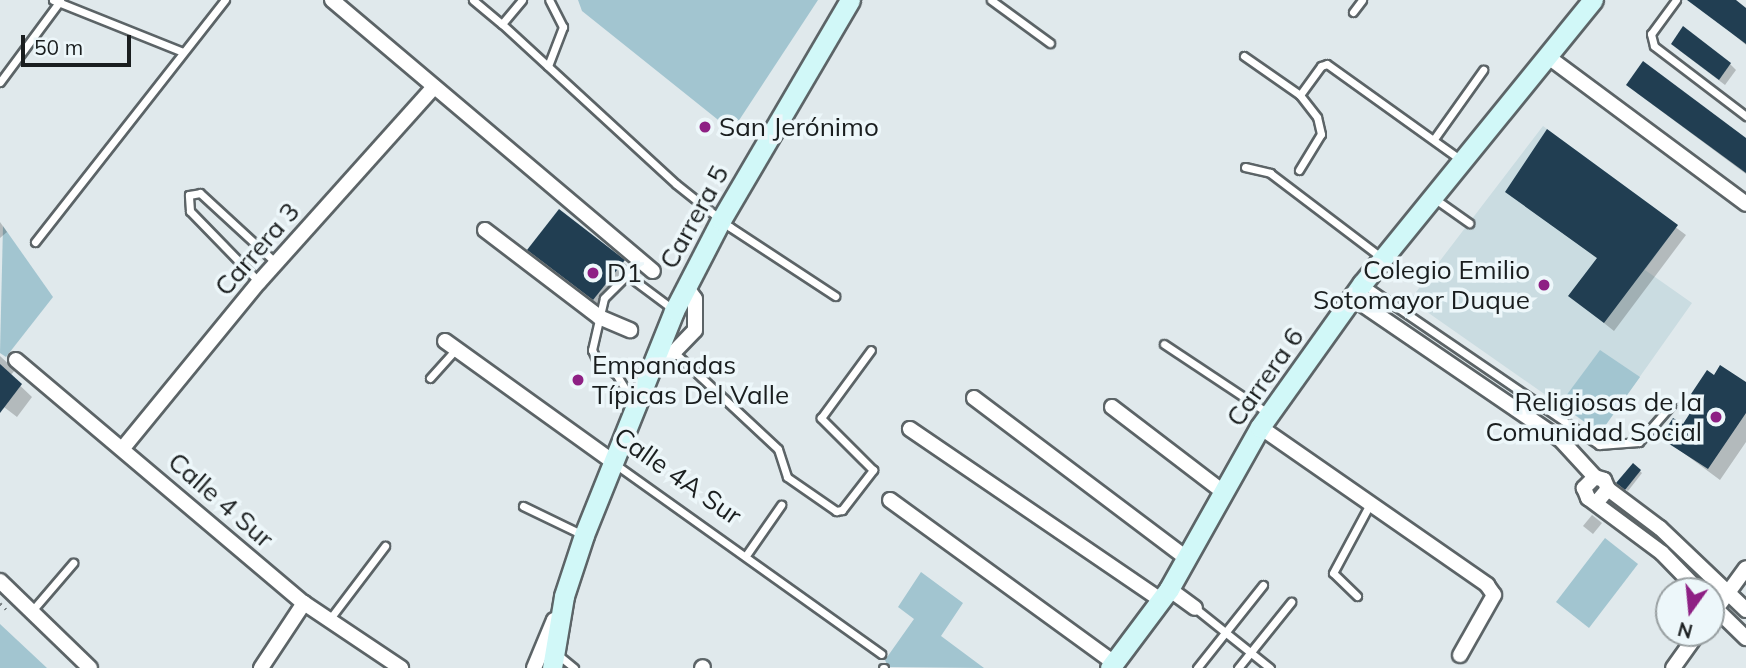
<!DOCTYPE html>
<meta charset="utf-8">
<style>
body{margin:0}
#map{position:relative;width:1746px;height:668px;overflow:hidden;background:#e0e9ec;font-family:Mulish,sans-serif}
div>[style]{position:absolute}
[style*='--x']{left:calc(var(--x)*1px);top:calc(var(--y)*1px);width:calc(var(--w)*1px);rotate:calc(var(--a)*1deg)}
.built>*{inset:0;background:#cadce1}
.green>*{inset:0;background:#a2c5d0}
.shadow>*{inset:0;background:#0003}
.building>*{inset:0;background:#213e52}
.path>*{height:2.5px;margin-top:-1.25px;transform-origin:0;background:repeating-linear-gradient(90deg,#7c8385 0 2px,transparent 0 7px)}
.roads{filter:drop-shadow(2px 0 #5c6467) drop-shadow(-2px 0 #5c6467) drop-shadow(0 2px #5c6467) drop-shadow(0 -2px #5c6467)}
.lane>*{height:7px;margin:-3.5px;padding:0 3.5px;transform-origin:3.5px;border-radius:3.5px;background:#fff}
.street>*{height:14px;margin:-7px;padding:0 7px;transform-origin:7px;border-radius:7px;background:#fff}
.secondary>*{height:19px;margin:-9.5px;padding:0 9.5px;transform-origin:9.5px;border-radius:9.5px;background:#d1f8f8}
.dots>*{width:19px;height:19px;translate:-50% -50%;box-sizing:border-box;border:4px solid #edf7fa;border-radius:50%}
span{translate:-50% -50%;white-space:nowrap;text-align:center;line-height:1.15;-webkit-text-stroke:7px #edf7fa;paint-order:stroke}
.poi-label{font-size:26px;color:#1a1e1f}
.left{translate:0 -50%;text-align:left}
.right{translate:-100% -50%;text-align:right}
.street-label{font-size:26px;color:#1a1e1f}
.north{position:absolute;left:1655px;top:577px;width:70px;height:70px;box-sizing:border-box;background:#edf7fa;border:2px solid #99a0a2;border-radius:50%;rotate:195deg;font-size:19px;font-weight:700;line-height:28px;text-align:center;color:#1a1e1f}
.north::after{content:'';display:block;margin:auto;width:24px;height:32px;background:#8e2084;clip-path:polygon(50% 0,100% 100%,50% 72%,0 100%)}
.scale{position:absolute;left:21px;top:35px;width:110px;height:32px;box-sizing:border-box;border:4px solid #1a1e1f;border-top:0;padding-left:9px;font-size:21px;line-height:24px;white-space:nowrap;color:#1a1e1f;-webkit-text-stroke:5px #edf7fa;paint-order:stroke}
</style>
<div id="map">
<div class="built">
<i style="clip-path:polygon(1543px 126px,1678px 225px,1645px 270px,1692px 303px,1600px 433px,1410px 300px)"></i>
</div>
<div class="green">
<i style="clip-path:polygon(578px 0,818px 0,732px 131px,582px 11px)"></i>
<i style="clip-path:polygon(3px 226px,53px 297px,6px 357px,0 353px)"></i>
<i style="clip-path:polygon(1600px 350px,1640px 377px,1600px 433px,1560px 404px)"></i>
<i style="clip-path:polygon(1605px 538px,1638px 564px,1589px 628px,1556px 602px)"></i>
<i style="clip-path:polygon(921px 572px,963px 603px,941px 636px,984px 668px,888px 667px,885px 660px,914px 619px,898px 607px)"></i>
<i style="clip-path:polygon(0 624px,47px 668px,0 668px)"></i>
</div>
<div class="shadow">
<i style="clip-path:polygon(1693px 0,1732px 0,1746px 11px,1746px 45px)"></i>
<i style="clip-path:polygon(1679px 50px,1730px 64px,1736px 70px,1725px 85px)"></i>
<i style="clip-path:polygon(1628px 85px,1746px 140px,1746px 174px,1637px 93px)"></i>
<i style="clip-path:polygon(1548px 132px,1686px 235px,1614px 331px,1570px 296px,1598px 259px,1507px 192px)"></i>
<i style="clip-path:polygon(559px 211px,633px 270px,603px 308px,529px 250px)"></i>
<i style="clip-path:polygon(0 222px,7px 232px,0 238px)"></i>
<i style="clip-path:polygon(0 356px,15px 370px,10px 376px,32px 397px,17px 417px,0 404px)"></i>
<i style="clip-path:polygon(1714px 377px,1746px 384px,1746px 442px,1720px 480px,1662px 437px,1683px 426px,1700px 400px,1693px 394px)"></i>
<i style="clip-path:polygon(1633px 465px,1642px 473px,1628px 491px,1618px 483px)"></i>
<i style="clip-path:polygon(1592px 515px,1602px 523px,1593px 534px,1583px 526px)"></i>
</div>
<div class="building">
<i style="clip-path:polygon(1687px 0,1736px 0,1746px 8px,1746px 44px)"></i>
<i style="clip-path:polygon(1683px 26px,1731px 63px,1719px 80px,1671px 44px)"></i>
<i style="clip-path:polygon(1643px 61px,1746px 138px,1746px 173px,1626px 85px)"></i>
<i style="clip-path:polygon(1547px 129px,1678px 225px,1604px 323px,1568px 296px,1597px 258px,1505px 192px)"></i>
<i style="clip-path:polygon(559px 209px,625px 260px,593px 300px,527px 250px)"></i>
<i style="clip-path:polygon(0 364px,22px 384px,0 413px)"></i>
<i style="clip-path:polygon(1720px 365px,1746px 382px,1746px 413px,1708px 469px,1660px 438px,1673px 418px,1683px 424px,1699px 399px,1691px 394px,1707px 370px,1714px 375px)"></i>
<i style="clip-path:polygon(1633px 463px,1641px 470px,1625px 490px,1616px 483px)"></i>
</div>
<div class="path">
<i style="--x:0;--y:603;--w:10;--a:45"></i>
</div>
<div class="roads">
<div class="lane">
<i style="--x:53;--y:0;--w:140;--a:21.8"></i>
<i style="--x:473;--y:0;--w:38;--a:40"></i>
<i style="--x:522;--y:0;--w:31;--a:130"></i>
<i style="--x:502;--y:24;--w:236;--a:42.6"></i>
<i style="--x:676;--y:184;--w:69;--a:38.5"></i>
<i style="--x:730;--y:227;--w:126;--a:33.3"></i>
<i style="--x:991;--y:0;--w:73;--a:36.1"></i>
<i style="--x:1676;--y:0;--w:42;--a:126.3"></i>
<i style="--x:1651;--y:34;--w:12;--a:76"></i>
<i style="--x:1654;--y:46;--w:116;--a:37.3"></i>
<i style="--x:1353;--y:12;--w:15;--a:-53"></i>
<i style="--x:1244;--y:56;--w:68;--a:34.9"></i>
<i style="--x:548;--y:66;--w:42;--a:-69"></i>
<i style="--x:563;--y:27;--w:30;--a:-117"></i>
<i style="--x:0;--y:82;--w:101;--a:-53.5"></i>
<i style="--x:1434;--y:139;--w:85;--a:-54.6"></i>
<i style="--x:1245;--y:167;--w:26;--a:13"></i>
<i style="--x:1270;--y:173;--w:141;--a:37.2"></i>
<i style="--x:1299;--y:170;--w:42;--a:-58.6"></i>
<i style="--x:1321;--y:134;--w:17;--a:-103"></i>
<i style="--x:1317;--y:117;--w:28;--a:-128"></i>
<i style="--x:1300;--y:95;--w:36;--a:-54"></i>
<i style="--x:1321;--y:66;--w:6;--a:-18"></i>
<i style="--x:1327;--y:64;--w:165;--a:35.6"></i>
<i style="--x:1435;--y:199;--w:42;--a:35.2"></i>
<i style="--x:35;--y:242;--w:308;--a:-51.9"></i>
<i style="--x:259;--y:282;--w:99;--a:-134.2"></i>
<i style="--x:190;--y:211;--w:16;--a:-94"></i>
<i style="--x:189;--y:195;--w:11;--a:-10"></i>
<i style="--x:200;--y:193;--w:103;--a:42.6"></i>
<i style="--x:1363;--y:284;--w:286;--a:34.3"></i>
<i style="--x:1599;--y:445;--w:40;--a:-4.3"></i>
<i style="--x:1639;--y:442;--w:49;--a:-49.1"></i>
<i style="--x:1164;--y:344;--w:125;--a:33.6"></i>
<i style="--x:674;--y:352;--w:142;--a:43"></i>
<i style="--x:778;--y:449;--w:29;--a:72"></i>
<i style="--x:787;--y:477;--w:60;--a:34.8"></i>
<i style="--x:836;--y:511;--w:6;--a:-9"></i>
<i style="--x:842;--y:510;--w:51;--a:-52.2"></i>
<i style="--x:873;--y:470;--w:74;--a:-135"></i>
<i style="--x:821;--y:418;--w:84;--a:-53.7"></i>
<i style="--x:430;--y:378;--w:39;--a:-48"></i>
<i style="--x:633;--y:402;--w:31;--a:-121"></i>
<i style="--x:617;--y:375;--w:24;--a:-145"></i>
<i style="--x:597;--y:361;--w:12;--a:-114"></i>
<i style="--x:592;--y:350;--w:53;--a:-77"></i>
<i style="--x:604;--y:298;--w:33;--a:-45"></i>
<i style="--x:627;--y:275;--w:59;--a:36.7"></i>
<i style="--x:615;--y:464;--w:327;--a:35.5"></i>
<i style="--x:523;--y:506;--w:67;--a:25.8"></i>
<i style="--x:747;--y:554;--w:60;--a:-55.2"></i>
<i style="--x:1357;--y:596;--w:33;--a:-136"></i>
<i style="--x:1333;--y:573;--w:78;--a:-61.8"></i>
<i style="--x:1195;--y:608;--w:96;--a:38.7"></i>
<i style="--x:31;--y:612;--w:65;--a:-49.4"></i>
<i style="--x:329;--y:620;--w:93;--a:-52.9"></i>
<i style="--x:557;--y:654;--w:22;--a:39"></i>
<i style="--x:883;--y:668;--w:1;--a:0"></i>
<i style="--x:1197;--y:668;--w:106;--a:-51.5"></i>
<i style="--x:1238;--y:668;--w:85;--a:-51.2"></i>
</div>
<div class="street">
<i style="--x:332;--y:0;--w:420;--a:40.2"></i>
<i style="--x:1547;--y:56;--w:248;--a:36.6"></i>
<i style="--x:485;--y:230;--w:143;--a:37.3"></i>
<i style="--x:599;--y:317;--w:34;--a:23"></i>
<i style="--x:1353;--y:298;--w:250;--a:34.3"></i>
<i style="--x:1560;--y:439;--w:52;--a:47.4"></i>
<i style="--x:445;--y:341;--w:206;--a:35.7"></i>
<i style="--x:654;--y:357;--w:21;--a:-14"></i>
<i style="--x:674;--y:352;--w:30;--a:-46"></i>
<i style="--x:695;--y:330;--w:31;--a:-90"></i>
<i style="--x:695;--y:299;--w:16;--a:-125"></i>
<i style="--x:16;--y:360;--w:377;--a:40.2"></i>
<i style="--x:304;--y:603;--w:117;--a:33.8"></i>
<i style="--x:974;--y:398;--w:266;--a:37"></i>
<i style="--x:1112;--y:407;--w:140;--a:37.4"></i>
<i style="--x:1260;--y:427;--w:277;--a:34.8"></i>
<i style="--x:1487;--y:585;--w:12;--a:55"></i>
<i style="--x:1494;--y:595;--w:69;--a:119.5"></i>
<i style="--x:910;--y:429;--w:304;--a:34.3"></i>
<i style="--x:123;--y:448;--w:215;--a:-50.7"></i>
<i style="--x:259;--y:282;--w:262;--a:-48.1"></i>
<i style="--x:1608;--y:489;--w:65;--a:36.9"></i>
<i style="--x:1660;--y:528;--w:119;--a:43.6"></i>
<i style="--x:890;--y:500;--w:277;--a:36"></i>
<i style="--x:1597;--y:502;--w:17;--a:-50"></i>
<i style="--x:1608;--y:489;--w:10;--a:-114"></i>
<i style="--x:1604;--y:480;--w:9;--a:-162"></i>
<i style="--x:1595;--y:477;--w:16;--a:135"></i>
<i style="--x:1584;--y:488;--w:11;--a:68"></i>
<i style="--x:1588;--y:498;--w:92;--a:36.6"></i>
<i style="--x:1662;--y:553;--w:53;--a:45.8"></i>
<i style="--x:0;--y:581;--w:125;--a:44"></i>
<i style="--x:1169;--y:589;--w:32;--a:36"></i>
<i style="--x:1711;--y:604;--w:49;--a:44.2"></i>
<i style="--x:1711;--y:616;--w:59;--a:-53.9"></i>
<i style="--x:261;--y:668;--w:78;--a:-56.5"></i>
<i style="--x:534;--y:668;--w:52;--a:-67.4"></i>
<i style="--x:702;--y:668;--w:1;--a:-45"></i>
<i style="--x:1673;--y:668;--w:43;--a:-54.5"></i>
</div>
<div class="secondary">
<i style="--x:552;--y:668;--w:73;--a:-80.5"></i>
<i style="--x:564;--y:596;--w:64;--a:-71.8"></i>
<i style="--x:584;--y:535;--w:241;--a:-68.1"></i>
<i style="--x:674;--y:311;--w:102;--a:-62.7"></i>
<i style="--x:721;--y:220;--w:255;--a:-59.6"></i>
<i style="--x:1110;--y:668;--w:99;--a:-53.2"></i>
<i style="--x:1169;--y:589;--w:186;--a:-60.7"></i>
<i style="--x:1260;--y:427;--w:176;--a:-54.5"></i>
<i style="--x:1362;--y:284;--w:366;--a:-50.9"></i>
</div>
</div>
<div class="dots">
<i style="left:705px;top:127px;background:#8e2084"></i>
<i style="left:593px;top:273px;background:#8e2084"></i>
<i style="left:1544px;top:285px;background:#8e2084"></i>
<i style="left:578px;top:380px;background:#8e2084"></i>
<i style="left:1716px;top:417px;background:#8e2084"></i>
</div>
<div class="poi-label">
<span class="left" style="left:719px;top:127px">San Jerónimo</span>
<span class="right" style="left:1530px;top:285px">Colegio Emilio<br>Sotomayor Duque</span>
<span class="left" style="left:607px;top:273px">D1</span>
<span class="left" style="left:592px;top:380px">Empanadas<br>Típicas Del Valle</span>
<span class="right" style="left:1702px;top:417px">Religiosas de la<br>Comunidad Social</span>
</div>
<div class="street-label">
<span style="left:694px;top:217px;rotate:-61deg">Carrera 5</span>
<span style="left:257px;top:249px;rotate:-49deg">Carrera 3</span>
<span style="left:1265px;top:377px;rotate:-55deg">Carrera 6</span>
<span style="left:678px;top:476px;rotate:35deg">Calle 4A Sur</span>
<span style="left:221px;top:500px;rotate:41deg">Calle 4 Sur</span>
</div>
<div class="north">N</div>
<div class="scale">50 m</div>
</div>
